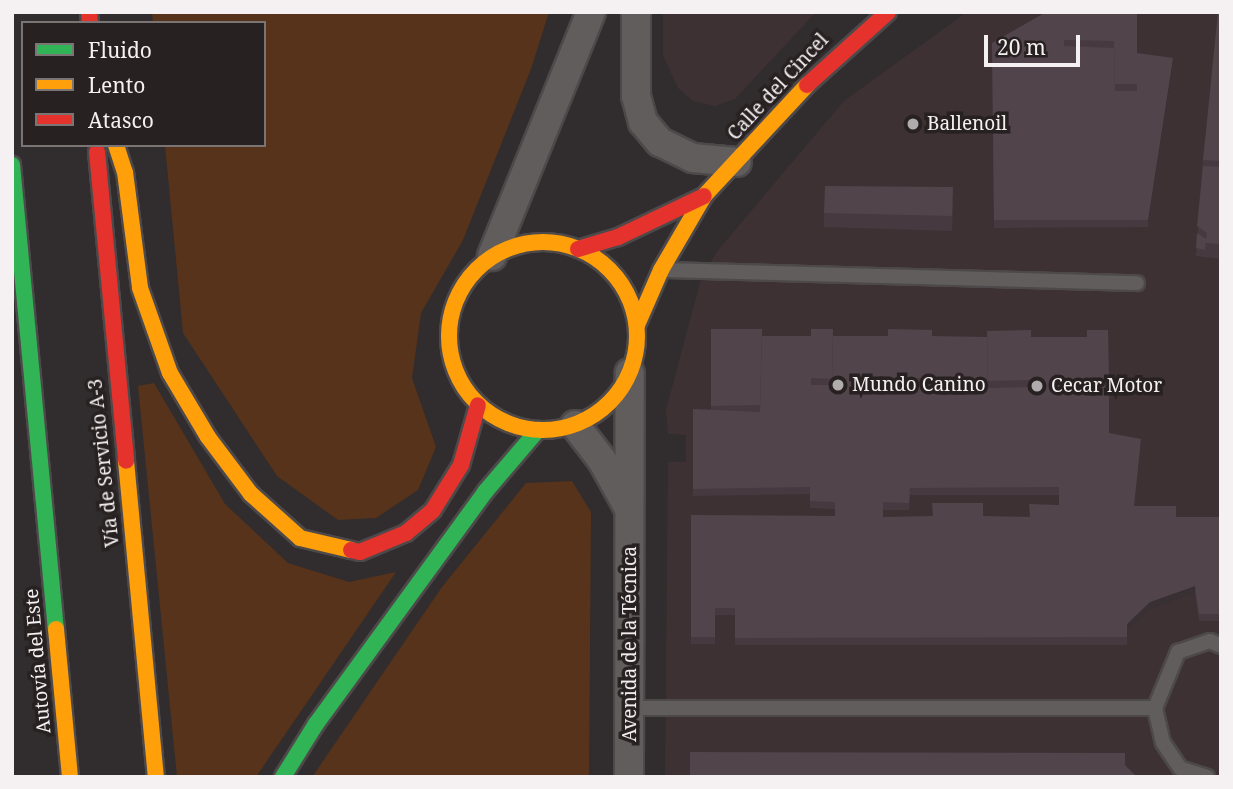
<!DOCTYPE html>
<meta charset="utf-8">
<style>
body{margin:0}
#map{position:relative;width:1233px;height:789px;overflow:hidden;background:#312c2d;font-family:"Noto Serif",serif}
div>[style]{position:absolute}
[style*='--x']{left:calc(var(--x)*1px);top:calc(var(--y)*1px);width:calc(var(--w)*1px);rotate:calc(var(--a)*1deg)}
.built>*{inset:0;background:#3e3133}
.green>*{inset:0;background:#56331a}
.roads{filter:drop-shadow(2px 0 #4d494a) drop-shadow(-2px 0 #4d494a) drop-shadow(0 2px #4d494a) drop-shadow(0 -2px #4d494a)}
.lane>*{height:14px;margin:-7px;padding:0 7px;transform-origin:7px;border-radius:7px;background:#615d5d}
.street>*{height:28px;margin:-14px;padding:0 14px;transform-origin:14px;border-radius:14px;background:#615d5d}
.fast>*{height:16px;margin:-8px;padding:0 8px;transform-origin:8px;border-radius:8px;background:#30b455}
.slow>*{height:16px;margin:-8px;padding:0 8px;transform-origin:8px;border-radius:8px;background:#ff9f0a}
.slow>.ring{margin:-8px;padding:0;box-sizing:content-box;background:none;border:16px solid #ff9f0a;border-radius:50%}
.jam>*{height:16px;margin:-8px;padding:0 8px;transform-origin:8px;border-radius:8px;background:#e5322d}
.wall>*{inset:0;background:#463a40}
.shaded-wall>*{inset:0;background:#393034}
.building>*{inset:0;background:#51444b}
.dots>*{width:19px;height:19px;translate:-50% -50%;box-sizing:border-box;border:4px solid #282122;border-radius:50%}
span{translate:-50% -50%;white-space:nowrap;text-align:center;line-height:1.15;-webkit-text-stroke:7px #282122;paint-order:stroke}
.street-label{font-size:19px;color:#f5f0f1}
.poi-label{font-size:19px;color:#f5f0f1}
.left{translate:0 -50%;text-align:left}
.frame{position:absolute;inset:0;border:14px solid #f5f0f1;pointer-events:none}
.legend{position:absolute;left:21px;top:21px;width:245px;height:126px;box-sizing:border-box;background:#282122;border:2px solid #7a7475;margin:0;padding:9px 12px;list-style:none;font-size:21px;color:#f5f0f1}
.legend li{display:flex;align-items:center;gap:14px;height:35px}
.legend b{width:35px;border:2px solid #7a7475}
.scale{position:absolute;left:984px;top:35px;width:96px;height:32px;box-sizing:border-box;border:4px solid #f5f0f1;border-top:0;padding-left:9px;font-size:21px;line-height:24px;white-space:nowrap;color:#f5f0f1;-webkit-text-stroke:5px #282122;paint-order:stroke}
</style>
<div id="map">
<div class="built">
<i style="clip-path:polygon(663px 12px,816px 12px,735px 99px,715px 106px,693px 101px,678px 88px,663px 56px)"></i>
<i style="clip-path:polygon(967px 12px,1221px 12px,1221px 777px,665px 777px,668px 462px,686px 462px,686px 435px,668px 434px,666px 410px,702px 275px,719px 249px,844px 101px)"></i>
</div>
<div class="green">
<i style="clip-path:polygon(152px 12px,549px 12px,531px 69px,463px 240px,421px 313px,412px 378px,436px 447px,418px 490px,376px 518px,338px 520px,277px 476px,183px 333px,165px 145px,264px 145px,264px 23px,153px 23px)"></i>
<i style="clip-path:polygon(154px 383px,225px 504px,288px 563px,349px 582px,396px 572px,256px 777px,177px 777px,138px 386px)"></i>
<i style="clip-path:polygon(572px 481px,591px 512px,589px 777px,312px 777px,442px 587px,526px 483px)"></i>
</div>
<div class="roads">
<div class="lane">
<i style="--x:665;--y:270;--w:472;--a:1.6"></i>
<i style="--x:630;--y:708;--w:525;--a:0"></i>
<i style="--x:1207;--y:777;--w:28;--a:-162"></i>
<i style="--x:1180;--y:768;--w:30;--a:-124"></i>
<i style="--x:1163;--y:743;--w:36;--a:-103"></i>
<i style="--x:1155;--y:708;--w:61;--a:-67.7"></i>
<i style="--x:1178;--y:652;--w:34;--a:-19"></i>
<i style="--x:1210;--y:641;--w:12;--a:24"></i>
</div>
<div class="street">
<i style="--x:636;--y:12;--w:84;--a:90"></i>
<i style="--x:636;--y:96;--w:27;--a:75"></i>
<i style="--x:643;--y:122;--w:26;--a:50"></i>
<i style="--x:660;--y:142;--w:37;--a:26"></i>
<i style="--x:693;--y:158;--w:44;--a:5.2"></i>
<i style="--x:492;--y:256;--w:263;--a:-67.9"></i>
<i style="--x:575;--y:425;--w:44;--a:52.4"></i>
<i style="--x:602;--y:460;--w:56;--a:61.1"></i>
<i style="--x:629;--y:777;--w:404;--a:-89.9"></i>
</div>
<div class="fast">
<i style="--x:12;--y:165;--w:466;--a:84.6"></i>
<i style="--x:283;--y:777;--w:62;--a:-58.1"></i>
<i style="--x:316;--y:724;--w:287;--a:-53.9"></i>
<i style="--x:485;--y:492;--w:82;--a:-49.5"></i>
</div>
<div class="slow">
<i style="--x:116;--y:145;--w:28;--a:72"></i>
<i style="--x:125;--y:172;--w:117;--a:82.6"></i>
<i style="--x:140;--y:288;--w:90;--a:70.6"></i>
<i style="--x:170;--y:373;--w:74;--a:59.3"></i>
<i style="--x:208;--y:437;--w:71;--a:53"></i>
<i style="--x:251;--y:494;--w:66;--a:41.9"></i>
<i style="--x:300;--y:538;--w:52;--a:13.2"></i>
<i class="ring" style="left:449px;top:242px;width:172px;height:172px"></i>
<i style="--x:637;--y:325;--w:60;--a:-66.4"></i>
<i style="--x:661;--y:270;--w:86;--a:-59.8"></i>
<i style="--x:704;--y:196;--w:151;--a:-47.1"></i>
<i style="--x:126;--y:461;--w:317;--a:84.6"></i>
<i style="--x:56;--y:629;--w:149;--a:84.6"></i>
</div>
<div class="jam">
<i style="--x:89;--y:12;--w:11;--a:85"></i>
<i style="--x:807;--y:85;--w:109;--a:-42"></i>
<i style="--x:97;--y:152;--w:310;--a:84.6"></i>
<i style="--x:578;--y:249;--w:42;--a:-16.7"></i>
<i style="--x:618;--y:237;--w:95;--a:-25.5"></i>
<i style="--x:351;--y:550;--w:9;--a:13"></i>
<i style="--x:360;--y:552;--w:50;--a:-22.4"></i>
<i style="--x:406;--y:533;--w:35;--a:-40"></i>
<i style="--x:433;--y:510;--w:53;--a:-58.1"></i>
<i style="--x:461;--y:465;--w:62;--a:-74.2"></i>
</div>
</div>
<div class="wall">
<i style="clip-path:polygon(1137px 12px,1137px 53px,1173px 66px,1148px 227px,994px 228px,992px 43px)"></i>
<i style="clip-path:polygon(1221px 12px,1221px 259px,1196px 256px,1203px 160px)"></i>
<i style="clip-path:polygon(953px 201px,952px 231px,824px 227px,824px 213px)"></i>
<i style="clip-path:polygon(evenodd,711px 329px,762px 336px,932px 336px,1031px 345px,1087px 337px,1108px 330px,1109px 433px,1141px 446px,1135px 506px,1176px 517px,1221px 517px,1221px 621px,1199px 621px,1195px 593px,1150px 610px,1127px 631px,1127px 645px,735px 645px,735px 615px,715px 615px,715px 644px,691px 644px,691px 515px,835px 516px,835px 509px,810px 508px,810px 494px,693px 496px,693px 409px,711px 410px,711px 329px,910px 495px,1059px 495px,1059px 505px,1029px 517px,883px 517px,883px 510px,909px 510px,910px 495px)"></i>
</div>
<div class="shaded-wall">
<i style="clip-path:polygon(1173px 58px,1173px 66px,1148px 227px,1148px 220px)"></i>
<i style="clip-path:polygon(1141px 439px,1141px 446px,1134px 514px,1134px 506px)"></i>
<i style="clip-path:polygon(1195px 586px,1195px 593px,1150px 610px,1127px 631px,1127px 624px,1150px 602px)"></i>
</div>
<div class="building">
<i style="clip-path:polygon(1046px 12px,1064px 12px,1064px 46px,1114px 48px,1115px 91px,1137px 91px,1137px 53px,1173px 58px,1148px 220px,994px 220px,992px 43px)"></i>
<i style="clip-path:polygon(1064px 12px,1137px 12px,1137px 84px,1115px 84px,1114px 41px,1064px 40px)"></i>
<i style="clip-path:polygon(1218px 12px,1221px 12px,1221px 161px,1203px 160px)"></i>
<i style="clip-path:polygon(1203px 166px,1221px 167px,1221px 244px,1205px 243px,1207px 233px,1197px 226px)"></i>
<i style="clip-path:polygon(825px 186px,953px 187px,952px 216px,824px 213px)"></i>
<i style="clip-path:polygon(1197px 233px,1206px 239px,1205px 250px,1196px 248px)"></i>
<i style="clip-path:polygon(711px 329px,762px 329px,760px 405px,711px 406px)"></i>
<i style="clip-path:polygon(811px 329px,833px 329px,832px 379px,811px 378px)"></i>
<i style="clip-path:polygon(888px 329px,932px 330px,932px 378px,888px 379px)"></i>
<i style="clip-path:polygon(1031px 330px,1031px 380px,988px 381px,987px 331px)"></i>
<i style="clip-path:polygon(1087px 330px,1108px 330px,1109px 379px,1087px 380px)"></i>
<i style="clip-path:polygon(evenodd,762px 336px,811px 336px,811px 385px,832px 385px,833px 336px,888px 336px,888px 386px,932px 385px,932px 336px,987px 337px,988px 388px,1031px 387px,1031px 337px,1087px 337px,1087px 387px,1109px 386px,1109px 433px,1141px 439px,1134px 506px,1176px 506px,1176px 517px,1221px 517px,1221px 614px,1199px 614px,1195px 586px,1150px 602px,1127px 624px,1127px 637px,735px 638px,735px 608px,715px 608px,715px 637px,691px 637px,691px 515px,835px 516px,835px 502px,810px 501px,810px 487px,693px 489px,693px 409px,760px 412px,762px 336px,1059px 487px,1059px 505px,1029px 504px,1030px 517px,983px 516px,983px 503px,932px 503px,933px 516px,883px 517px,883px 502px,909px 503px,910px 488px,1059px 487px)"></i>
<i style="clip-path:polygon(690px 752px,1125px 753px,1125px 765px,1137px 777px,690px 777px)"></i>
</div>
<div class="dots">
<i style="left:913px;top:124px;background:#b0abac"></i>
<i style="left:838px;top:385px;background:#b0abac"></i>
<i style="left:1037px;top:386px;background:#b0abac"></i>
</div>
<div class="street-label">
<span style="left:778px;top:87px;rotate:-47deg">Calle del Cincel</span>
<span style="left:104px;top:463px;rotate:-96deg">Vía de Servicio A-3</span>
<span style="left:630px;top:644px;rotate:-90deg">Avenida de la Técnica</span>
<span style="left:38px;top:661px;rotate:-95deg">Autovía del Este</span>
</div>
<div class="poi-label">
<span class="left" style="left:927px;top:124px">Ballenoil</span>
<span class="left" style="left:852px;top:385px">Mundo Canino</span>
<span class="left" style="left:1051px;top:386px">Cecar Motor</span>
</div>
<div class="frame"></div>
<ul class="legend">
<li><b style="height:9px;background:#30b455"></b>Fluido</li>
<li><b style="height:9px;background:#ff9f0a"></b>Lento</li>
<li><b style="height:9px;background:#e5322d"></b>Atasco</li>
</ul>
<div class="scale">20 m</div>
</div>
